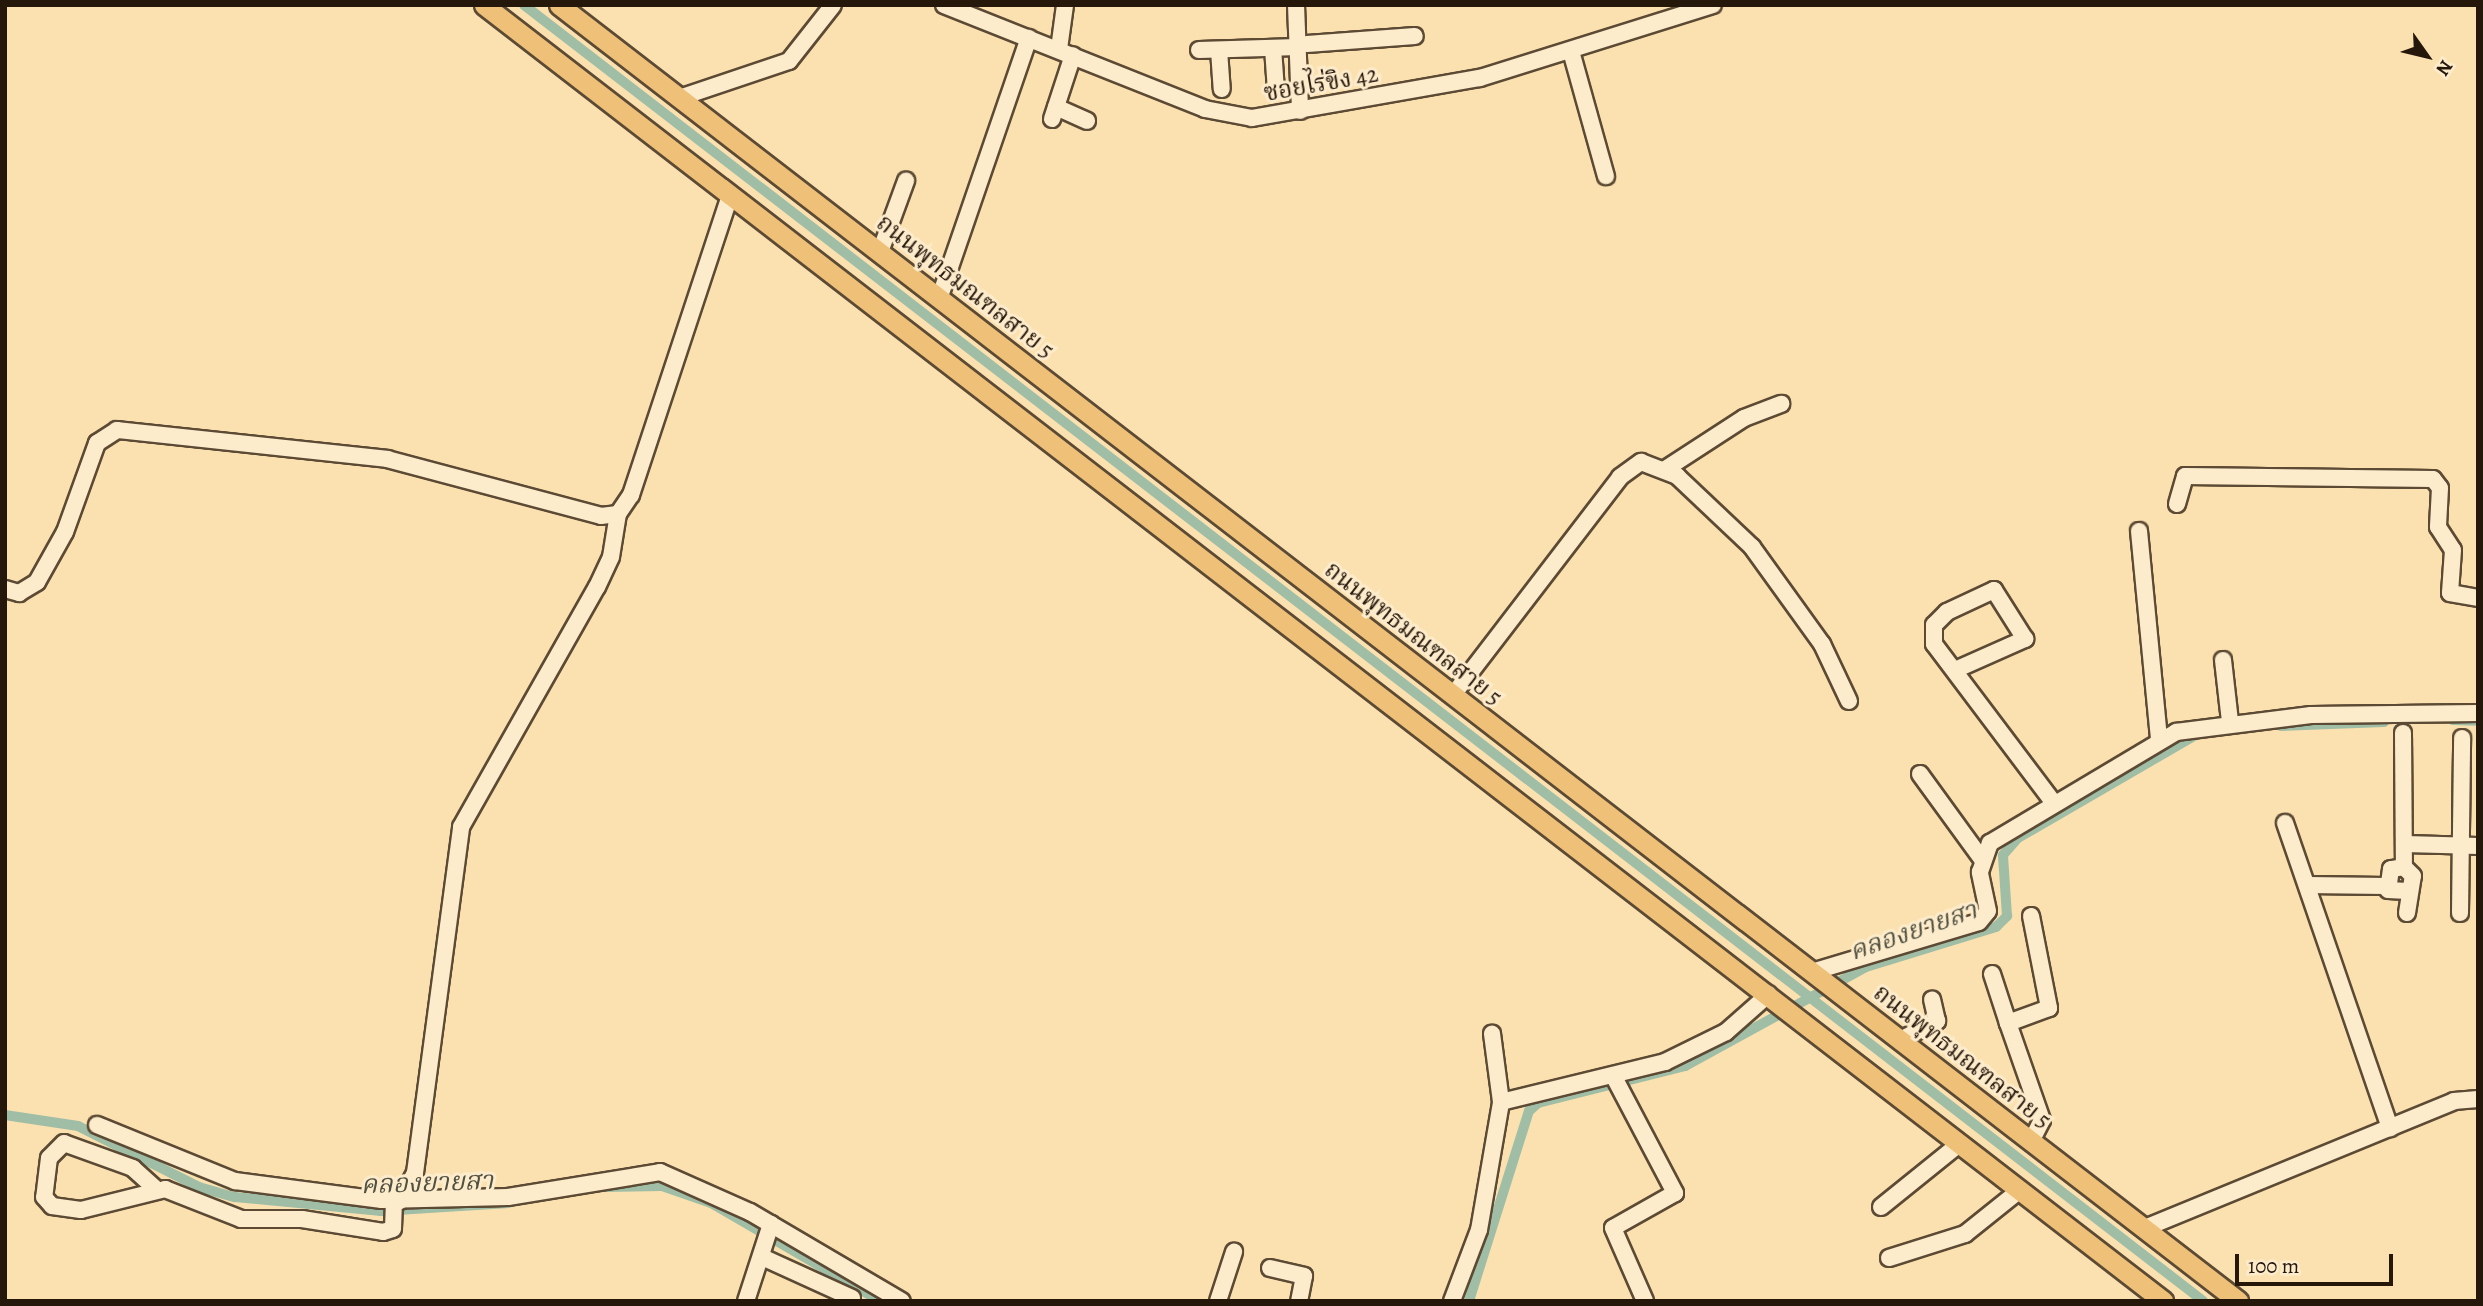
<!DOCTYPE html>
<meta charset="utf-8">
<style>
body{margin:0}
#map{position:relative;width:2483px;height:1306px;overflow:hidden;background:#fce1b0;font-family:Alegreya,"Noto Serif Thai",serif}
div>[style]{position:absolute}
[style*='--x']{left:calc(var(--x)*1px);top:calc(var(--y)*1px);width:calc(var(--w)*1px);rotate:calc(var(--a)*1deg)}
.canal>*{height:10px;margin:-5px;padding:0 5px;transform-origin:5px;border-radius:5px;background:#a0bea6}
.roads{filter:drop-shadow(2px 0 #5c4a34) drop-shadow(-2px 0 #5c4a34) drop-shadow(0 2px #5c4a34) drop-shadow(0 -2px #5c4a34)}
.minor>*{height:16px;margin:-8px;padding:0 8px;transform-origin:8px;border-radius:8px;background:#fdeccc}
.major>*{height:19px;margin:-9.5px;padding:0 9.5px;transform-origin:9.5px;border-radius:9.5px;background:#eec078}
span{translate:-50% -50%;white-space:nowrap;text-align:center;line-height:1.15;-webkit-text-stroke:6px #fdeccc;paint-order:stroke}
.street-label{font-size:24px;color:#26170b}
.water-label{font-size:26px;color:#515141;font-style:italic}
.frame{position:absolute;inset:0;border:7px solid #26170b;pointer-events:none}
.north{position:absolute;left:2392px;top:21px;width:70px;height:70px;-webkit-text-stroke:5px #fdeccc;paint-order:stroke;rotate:124deg;font-size:19px;font-weight:700;line-height:28px;text-align:center;color:#26170b}
.north::after{content:'';display:block;margin:auto;width:24px;height:32px;background:#26170b;clip-path:polygon(50% 0,100% 100%,50% 72%,0 100%)}
.scale{position:absolute;left:2235px;top:1254px;width:158px;height:32px;box-sizing:border-box;border:4px solid #26170b;border-top:0;padding-left:9px;font-size:21px;line-height:24px;white-space:nowrap;color:#26170b;-webkit-text-stroke:5px #fdeccc;paint-order:stroke}
</style>
<div id="map">
<div class="canal">
<i style="--x:524;--y:5;--w:2121;--a:37.66"></i>
<i style="--x:2453;--y:720;--w:25;--a:2"></i>
<i style="--x:2281;--y:726;--w:103;--a:-2.2"></i>
<i style="--x:5;--y:1115;--w:74;--a:8.6"></i>
<i style="--x:78;--y:1126;--w:136;--a:26.8"></i>
<i style="--x:199;--y:1187;--w:37;--a:16"></i>
<i style="--x:235;--y:1197;--w:147;--a:5.5"></i>
<i style="--x:381;--y:1211;--w:128;--a:-3.6"></i>
<i style="--x:605;--y:1187;--w:57;--a:-1"></i>
<i style="--x:662;--y:1186;--w:52;--a:19.1"></i>
<i style="--x:711;--y:1203;--w:195;--a:30.1"></i>
<i style="--x:1469;--y:1301;--w:199;--a:-72.5"></i>
<i style="--x:1529;--y:1111;--w:12;--a:-42"></i>
<i style="--x:1538;--y:1103;--w:152;--a:-14.1"></i>
<i style="--x:1685;--y:1066;--w:206;--a:-28.7"></i>
<i style="--x:1866;--y:967;--w:136;--a:-17.1"></i>
<i style="--x:1996;--y:927;--w:16;--a:-45"></i>
<i style="--x:2007;--y:916;--w:61;--a:-93.8"></i>
<i style="--x:2003;--y:855;--w:23;--a:-49"></i>
<i style="--x:2018;--y:838;--w:209;--a:-30.1"></i>
</div>
<div class="roads">
<div class="minor">
<i style="--x:944;--y:5;--w:281;--a:21.7"></i>
<i style="--x:1205;--y:109;--w:48;--a:10.8"></i>
<i style="--x:1252;--y:118;--w:231;--a:-10"></i>
<i style="--x:1480;--y:78;--w:244;--a:-17.4"></i>
<i style="--x:1296;--y:5;--w:106;--a:87.8"></i>
<i style="--x:1307;--y:44;--w:108;--a:-4.2"></i>
<i style="--x:1273;--y:48;--w:39;--a:86"></i>
<i style="--x:1059;--y:49;--w:44;--a:-82.2"></i>
<i style="--x:1199;--y:50;--w:99;--a:-1.7"></i>
<i style="--x:1219;--y:50;--w:39;--a:86"></i>
<i style="--x:1571;--y:51;--w:130;--a:74.4"></i>
<i style="--x:679;--y:98;--w:116;--a:-18.6"></i>
<i style="--x:789;--y:61;--w:71;--a:-51.8"></i>
<i style="--x:1056;--y:107;--w:34;--a:24"></i>
<i style="--x:1052;--y:119;--w:67;--a:-71.8"></i>
<i style="--x:880;--y:252;--w:76;--a:-69.9"></i>
<i style="--x:939;--y:299;--w:276;--a:-71"></i>
<i style="--x:1664;--y:470;--w:95;--a:-33"></i>
<i style="--x:1744;--y:418;--w:40;--a:-21"></i>
<i style="--x:2177;--y:504;--w:29;--a:-74"></i>
<i style="--x:2185;--y:476;--w:248;--a:0.7"></i>
<i style="--x:2433;--y:479;--w:11;--a:52"></i>
<i style="--x:2440;--y:488;--w:39;--a:93"></i>
<i style="--x:2438;--y:527;--w:27;--a:57"></i>
<i style="--x:2453;--y:550;--w:43;--a:94"></i>
<i style="--x:2450;--y:593;--w:28;--a:10"></i>
<i style="--x:2139;--y:531;--w:209;--a:84.5"></i>
<i style="--x:5;--y:589;--w:15;--a:16"></i>
<i style="--x:19;--y:593;--w:21;--a:-31"></i>
<i style="--x:37;--y:582;--w:57;--a:-60.8"></i>
<i style="--x:65;--y:532;--w:95;--a:-70.2"></i>
<i style="--x:97;--y:443;--w:24;--a:-33"></i>
<i style="--x:117;--y:430;--w:272;--a:6.1"></i>
<i style="--x:387;--y:459;--w:221;--a:14.9"></i>
<i style="--x:601;--y:516;--w:17;--a:-7"></i>
<i style="--x:618;--y:514;--w:23;--a:-56"></i>
<i style="--x:631;--y:495;--w:316;--a:-71.7"></i>
<i style="--x:2223;--y:660;--w:61;--a:83.5"></i>
<i style="--x:1955;--y:670;--w:77;--a:-23.9"></i>
<i style="--x:2025;--y:639;--w:58;--a:-122.3"></i>
<i style="--x:1994;--y:590;--w:52;--a:154.9"></i>
<i style="--x:1947;--y:612;--w:18;--a:135"></i>
<i style="--x:1934;--y:625;--w:19;--a:90"></i>
<i style="--x:1934;--y:644;--w:199;--a:53"></i>
<i style="--x:1453;--y:695;--w:275;--a:-52.5"></i>
<i style="--x:1620;--y:477;--w:26;--a:-36"></i>
<i style="--x:1641;--y:462;--w:39;--a:21"></i>
<i style="--x:1677;--y:476;--w:103;--a:43.4"></i>
<i style="--x:1752;--y:547;--w:120;--a:54.2"></i>
<i style="--x:1822;--y:644;--w:63;--a:64.7"></i>
<i style="--x:2403;--y:733;--w:134;--a:89.6"></i>
<i style="--x:1920;--y:774;--w:104;--a:54"></i>
<i style="--x:2285;--y:823;--w:323;--a:71"></i>
<i style="--x:2405;--y:844;--w:73;--a:1.6"></i>
<i style="--x:2307;--y:885;--w:79;--a:0.7"></i>
<i style="--x:2407;--y:913;--w:37;--a:-81"></i>
<i style="--x:2413;--y:876;--w:13;--a:-135"></i>
<i style="--x:2404;--y:867;--w:13;--a:171"></i>
<i style="--x:2391;--y:869;--w:21;--a:98"></i>
<i style="--x:2388;--y:890;--w:20;--a:3"></i>
<i style="--x:2460;--y:913;--w:175;--a:-89.3"></i>
<i style="--x:2031;--y:916;--w:94;--a:78.9"></i>
<i style="--x:2049;--y:1008;--w:44;--a:159.9"></i>
<i style="--x:2008;--y:1023;--w:103;--a:70.7"></i>
<i style="--x:2042;--y:1120;--w:25;--a:117"></i>
<i style="--x:1812;--y:972;--w:174;--a:-16.7"></i>
<i style="--x:1979;--y:922;--w:14;--a:-51"></i>
<i style="--x:1988;--y:911;--w:40;--a:-102"></i>
<i style="--x:1980;--y:872;--w:31;--a:-71"></i>
<i style="--x:1990;--y:843;--w:217;--a:-30.8"></i>
<i style="--x:2176;--y:732;--w:136;--a:-7.2"></i>
<i style="--x:2311;--y:715;--w:167;--a:-0.7"></i>
<i style="--x:1992;--y:974;--w:52;--a:71.9"></i>
<i style="--x:1900;--y:1040;--w:42;--a:-27.2"></i>
<i style="--x:1937;--y:1021;--w:22;--a:-103"></i>
<i style="--x:1615;--y:1079;--w:129;--a:62.2"></i>
<i style="--x:1675;--y:1193;--w:71;--a:150.6"></i>
<i style="--x:1613;--y:1228;--w:80;--a:66.3"></i>
<i style="--x:1501;--y:1102;--w:169;--a:-13.7"></i>
<i style="--x:1665;--y:1062;--w:68;--a:-26.2"></i>
<i style="--x:1726;--y:1032;--w:57;--a:-41.5"></i>
<i style="--x:97;--y:1125;--w:149;--a:22.1"></i>
<i style="--x:235;--y:1181;--w:148;--a:7.4"></i>
<i style="--x:382;--y:1200;--w:126;--a:-1.4"></i>
<i style="--x:508;--y:1197;--w:154;--a:-9.3"></i>
<i style="--x:660;--y:1172;--w:98;--a:24"></i>
<i style="--x:750;--y:1212;--w:176;--a:30.4"></i>
<i style="--x:156;--y:1189;--w:31;--a:-138"></i>
<i style="--x:133;--y:1168;--w:73;--a:-160.1"></i>
<i style="--x:64;--y:1143;--w:21;--a:135"></i>
<i style="--x:49;--y:1158;--w:39;--a:97"></i>
<i style="--x:44;--y:1197;--w:12;--a:48"></i>
<i style="--x:52;--y:1206;--w:29;--a:8"></i>
<i style="--x:81;--y:1210;--w:87;--a:-14"></i>
<i style="--x:165;--y:1189;--w:82;--a:21.5"></i>
<i style="--x:241;--y:1219;--w:61;--a:0"></i>
<i style="--x:302;--y:1219;--w:82;--a:9.1"></i>
<i style="--x:383;--y:1232;--w:10;--a:-17"></i>
<i style="--x:393;--y:1229;--w:28;--a:-88"></i>
<i style="--x:400;--y:1201;--w:32;--a:-62"></i>
<i style="--x:415;--y:1173;--w:349;--a:-82.4"></i>
<i style="--x:461;--y:827;--w:276;--a:-60.5"></i>
<i style="--x:597;--y:587;--w:33;--a:-65"></i>
<i style="--x:611;--y:557;--w:44;--a:-80.8"></i>
<i style="--x:1881;--y:1207;--w:100;--a:-38.9"></i>
<i style="--x:2145;--y:1228;--w:334;--a:-22.3"></i>
<i style="--x:2454;--y:1101;--w:24;--a:-5"></i>
<i style="--x:762;--y:1257;--w:99;--a:24.5"></i>
<i style="--x:1889;--y:1258;--w:80;--a:-17.5"></i>
<i style="--x:1965;--y:1234;--w:70;--a:-38.7"></i>
<i style="--x:1270;--y:1268;--w:35;--a:13"></i>
<i style="--x:1304;--y:1276;--w:25;--a:101"></i>
<i style="--x:746;--y:1301;--w:81;--a:-72"></i>
<i style="--x:1218;--y:1301;--w:52;--a:-71.9"></i>
<i style="--x:1452;--y:1301;--w:76;--a:-69.2"></i>
<i style="--x:1479;--y:1230;--w:130;--a:-80.2"></i>
<i style="--x:1501;--y:1102;--w:69;--a:-97.5"></i>
</div>
<div class="major">
<i style="--x:484;--y:5;--w:2121;--a:37.66"></i>
<i style="--x:559;--y:5;--w:2121;--a:37.66"></i>
</div>
</div>
<div class="street-label">
<span style="left:1321px;top:84px;rotate:-10deg">ซอยไร่ขิง 42</span>
<span style="left:965px;top:287px;rotate:38deg">ถนนพุทธมณฑลสาย 5</span>
<span style="left:1413px;top:634px;rotate:38deg">ถนนพุทธมณฑลสาย 5</span>
<span style="left:1962px;top:1057px;rotate:38deg">ถนนพุทธมณฑลสาย 5</span>
</div>
<div class="water-label">
<span style="left:1913px;top:931px;rotate:-19deg">คลองยายสา</span>
<span style="left:427px;top:1183px;rotate:-2deg">คลองยายสา</span>
</div>
<div class="frame"></div>
<div class="north">N</div>
<div class="scale">100 m</div>
</div>
